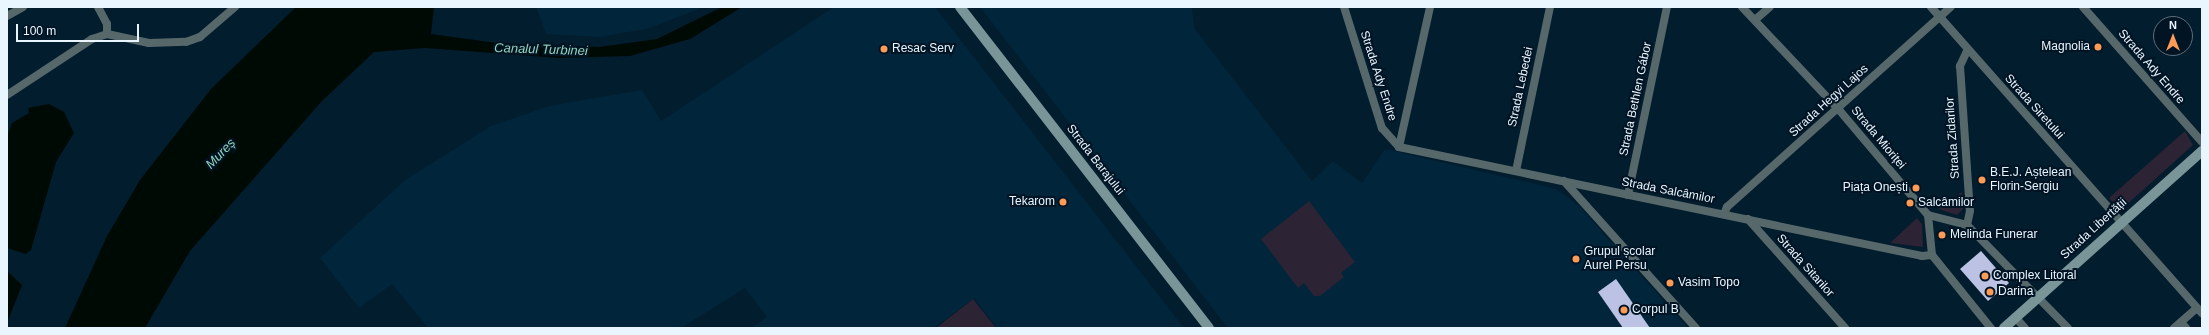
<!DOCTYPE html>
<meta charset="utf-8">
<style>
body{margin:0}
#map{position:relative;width:2209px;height:335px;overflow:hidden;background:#021d2e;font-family:Helvetica,sans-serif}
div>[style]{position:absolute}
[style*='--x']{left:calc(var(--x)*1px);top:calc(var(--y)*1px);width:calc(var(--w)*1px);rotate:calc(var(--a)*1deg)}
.built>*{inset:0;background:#01253b}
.green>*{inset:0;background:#2c2334}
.water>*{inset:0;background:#000a05}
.building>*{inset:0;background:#bbc2e3}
.street>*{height:8px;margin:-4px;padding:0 4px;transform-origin:4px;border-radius:4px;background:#57686a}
.secondary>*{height:10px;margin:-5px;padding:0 5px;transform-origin:5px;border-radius:5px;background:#799598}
.dots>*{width:11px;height:11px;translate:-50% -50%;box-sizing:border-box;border:2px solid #001424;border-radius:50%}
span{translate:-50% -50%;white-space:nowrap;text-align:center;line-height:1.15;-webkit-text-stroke:4px #001424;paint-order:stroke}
.poi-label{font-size:12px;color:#e9f5ff}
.right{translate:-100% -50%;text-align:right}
.left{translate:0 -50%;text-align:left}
.street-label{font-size:12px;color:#e9f5ff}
.water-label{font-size:13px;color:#92d5bd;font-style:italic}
.frame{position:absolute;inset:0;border:8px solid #e9f5ff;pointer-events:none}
.north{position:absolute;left:2153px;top:16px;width:40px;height:40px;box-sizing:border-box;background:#001424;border:1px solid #5d6e7c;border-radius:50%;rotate:0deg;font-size:11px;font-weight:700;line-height:16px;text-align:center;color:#e9f5ff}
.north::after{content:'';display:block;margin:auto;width:14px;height:18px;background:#fe9c57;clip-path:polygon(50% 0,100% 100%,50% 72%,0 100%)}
.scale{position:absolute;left:16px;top:24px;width:123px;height:18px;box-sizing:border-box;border:2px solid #e9f5ff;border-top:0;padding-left:5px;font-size:12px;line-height:14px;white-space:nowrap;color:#e9f5ff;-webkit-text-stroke:3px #001424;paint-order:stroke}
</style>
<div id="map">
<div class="built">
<i style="clip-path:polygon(536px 7px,704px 7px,647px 29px,599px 37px,546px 34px)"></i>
<i style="clip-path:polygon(834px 7px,935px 7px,1184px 328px,997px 328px,974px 298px,934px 328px,751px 328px,767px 317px,745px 288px,681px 328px,428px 328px,392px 284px,359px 308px,320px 258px,405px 180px,491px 126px,549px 106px,642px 90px,661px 121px)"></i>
<i style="clip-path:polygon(980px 7px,1192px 7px,1194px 28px,1312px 181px,1333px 161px,1362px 183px,1385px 149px,1556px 189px,1578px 205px,1688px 328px,1228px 328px)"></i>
</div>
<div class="green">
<i style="clip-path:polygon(2185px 131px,2193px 145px,2123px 208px,2118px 208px,2109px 198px)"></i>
<i style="clip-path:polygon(1962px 192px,1963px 209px,1957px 215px,1938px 209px)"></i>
<i style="clip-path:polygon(1309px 201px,1355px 262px,1341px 273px,1344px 277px,1320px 296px,1314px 296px,1304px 283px,1298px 288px,1261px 239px)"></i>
<i style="clip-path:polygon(1917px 218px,1922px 224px,1923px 247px,1890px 243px)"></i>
<i style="clip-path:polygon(973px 299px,996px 328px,936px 328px)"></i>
</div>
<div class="water">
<i style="clip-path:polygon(296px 7px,434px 7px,431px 34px,497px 43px,599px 47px,657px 39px,722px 7px,742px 7px,690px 39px,630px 56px,560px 58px,425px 48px,374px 52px,321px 102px,190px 251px,145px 328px,65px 328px,107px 236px,140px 180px,211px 89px)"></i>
<i style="clip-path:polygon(49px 104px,64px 112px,74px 133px,56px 162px,31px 250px,26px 254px,7px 248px,7px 137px,12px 123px,29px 113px,28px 108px)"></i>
<i style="clip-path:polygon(7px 271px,22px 285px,7px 323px)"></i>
</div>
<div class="building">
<i style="clip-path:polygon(1981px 251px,2009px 283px,1988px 301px,1960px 269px)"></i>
<i style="clip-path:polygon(1616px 279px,1650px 328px,1623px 328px,1598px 292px)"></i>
</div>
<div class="street">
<i style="--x:98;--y:7;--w:19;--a:62"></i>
<i style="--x:107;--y:24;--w:10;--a:90"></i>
<i style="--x:1344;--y:7;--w:127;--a:72.6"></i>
<i style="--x:1382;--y:128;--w:25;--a:48"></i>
<i style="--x:1399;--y:147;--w:534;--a:11.77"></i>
<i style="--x:1922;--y:256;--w:10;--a:-6"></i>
<i style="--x:1742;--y:7;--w:143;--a:46.7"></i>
<i style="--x:1840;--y:111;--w:136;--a:49.8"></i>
<i style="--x:1931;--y:7;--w:409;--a:48.5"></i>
<i style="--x:2083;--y:7;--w:180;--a:48.6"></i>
<i style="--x:7;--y:16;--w:18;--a:-29"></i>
<i style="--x:1756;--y:19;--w:18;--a:-41"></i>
<i style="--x:1967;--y:51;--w:17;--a:115"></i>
<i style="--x:1960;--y:66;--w:145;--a:86.1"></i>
<i style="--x:1970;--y:211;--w:14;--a:102"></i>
<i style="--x:7;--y:95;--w:102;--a:-33.4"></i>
<i style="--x:92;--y:39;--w:16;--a:-18"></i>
<i style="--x:107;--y:34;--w:43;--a:12.1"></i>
<i style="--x:149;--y:43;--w:37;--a:-2"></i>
<i style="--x:186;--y:42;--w:15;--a:-20"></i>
<i style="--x:200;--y:37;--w:46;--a:-40.6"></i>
<i style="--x:1399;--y:147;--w:143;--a:-77.5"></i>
<i style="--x:1516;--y:171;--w:167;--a:-78.3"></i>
<i style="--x:1564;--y:181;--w:198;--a:48.1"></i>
<i style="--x:1628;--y:195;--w:192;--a:-78.3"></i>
<i style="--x:1724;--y:214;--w:8;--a:-67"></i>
<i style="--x:1727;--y:207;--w:300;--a:-41.8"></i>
<i style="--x:1928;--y:215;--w:40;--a:14.4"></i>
<i style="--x:1967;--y:225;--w:144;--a:45.6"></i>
<i style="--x:1928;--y:215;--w:40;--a:84.3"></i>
<i style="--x:1932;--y:255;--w:94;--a:51.1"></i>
<i style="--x:1748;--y:219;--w:146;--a:48.3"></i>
<i style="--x:2015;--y:317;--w:15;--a:48"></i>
<i style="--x:2181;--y:322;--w:8;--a:50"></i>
<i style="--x:2174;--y:328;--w:30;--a:-41"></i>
</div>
<div class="secondary">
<i style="--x:960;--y:7;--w:406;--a:52.2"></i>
<i style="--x:2004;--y:328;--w:266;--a:-41.8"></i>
</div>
<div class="dots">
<i style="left:2098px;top:47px;background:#fe9c57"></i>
<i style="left:884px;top:49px;background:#fe9c57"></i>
<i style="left:1982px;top:180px;background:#fe9c57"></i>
<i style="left:1916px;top:188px;background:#fe9c57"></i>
<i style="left:1063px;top:202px;background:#fe9c57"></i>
<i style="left:1910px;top:203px;background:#fe9c57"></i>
<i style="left:1942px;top:235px;background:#fe9c57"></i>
<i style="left:1576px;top:259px;background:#fe9c57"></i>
<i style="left:1985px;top:276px;background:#fe9c57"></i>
<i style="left:1670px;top:283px;background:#fe9c57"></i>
<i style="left:1990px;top:292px;background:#fe9c57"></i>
<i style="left:1624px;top:310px;background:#fe9c57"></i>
</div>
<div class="poi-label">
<span class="right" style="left:2090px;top:47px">Magnolia</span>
<span class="left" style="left:892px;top:49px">Resac Serv</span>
<span class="left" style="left:1990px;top:180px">B.E.J. Aștelean<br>Florin-Sergiu</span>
<span class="right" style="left:1908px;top:188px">Piața Onești</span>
<span class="right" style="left:1055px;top:202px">Tekarom</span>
<span class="left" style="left:1918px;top:203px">Salcâmilor</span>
<span class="left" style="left:1950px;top:235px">Melinda Funerar</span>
<span class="left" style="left:1584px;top:259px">Grupul școlar<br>Aurel Persu</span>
<span class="left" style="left:1993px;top:276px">Complex Litoral</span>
<span class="left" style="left:1678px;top:283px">Vasim Topo</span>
<span class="left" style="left:1998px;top:292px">Darina</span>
<span class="left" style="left:1632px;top:310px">Corpul B</span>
</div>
<div class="street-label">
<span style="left:2151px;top:67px;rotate:49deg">Strada Ady Endre</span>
<span style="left:1378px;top:76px;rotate:72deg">Strada Ady Endre</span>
<span style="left:1521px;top:87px;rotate:-78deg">Strada Lebedei</span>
<span style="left:1636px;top:99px;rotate:-78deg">Strada Bethlen Gábor</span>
<span style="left:1829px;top:101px;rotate:-42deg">Strada Hegyi Lajos</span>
<span style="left:2034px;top:107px;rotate:48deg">Strada Siretului</span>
<span style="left:1878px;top:138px;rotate:50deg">Strada Mioriței</span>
<span style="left:1953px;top:138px;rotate:-94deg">Strada Zidarilor</span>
<span style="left:1095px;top:160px;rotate:52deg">Strada Barajului</span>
<span style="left:1668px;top:191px;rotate:11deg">Strada Salcâmilor</span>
<span style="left:2094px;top:229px;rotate:-42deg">Strada Libertății</span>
<span style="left:1805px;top:266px;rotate:48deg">Strada Sitarilor</span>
</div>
<div class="water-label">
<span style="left:541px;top:50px;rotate:2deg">Canalul Turbinei</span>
<span style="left:221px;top:154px;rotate:-46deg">Mureș</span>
</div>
<div class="frame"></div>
<div class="north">N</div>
<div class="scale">100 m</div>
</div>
